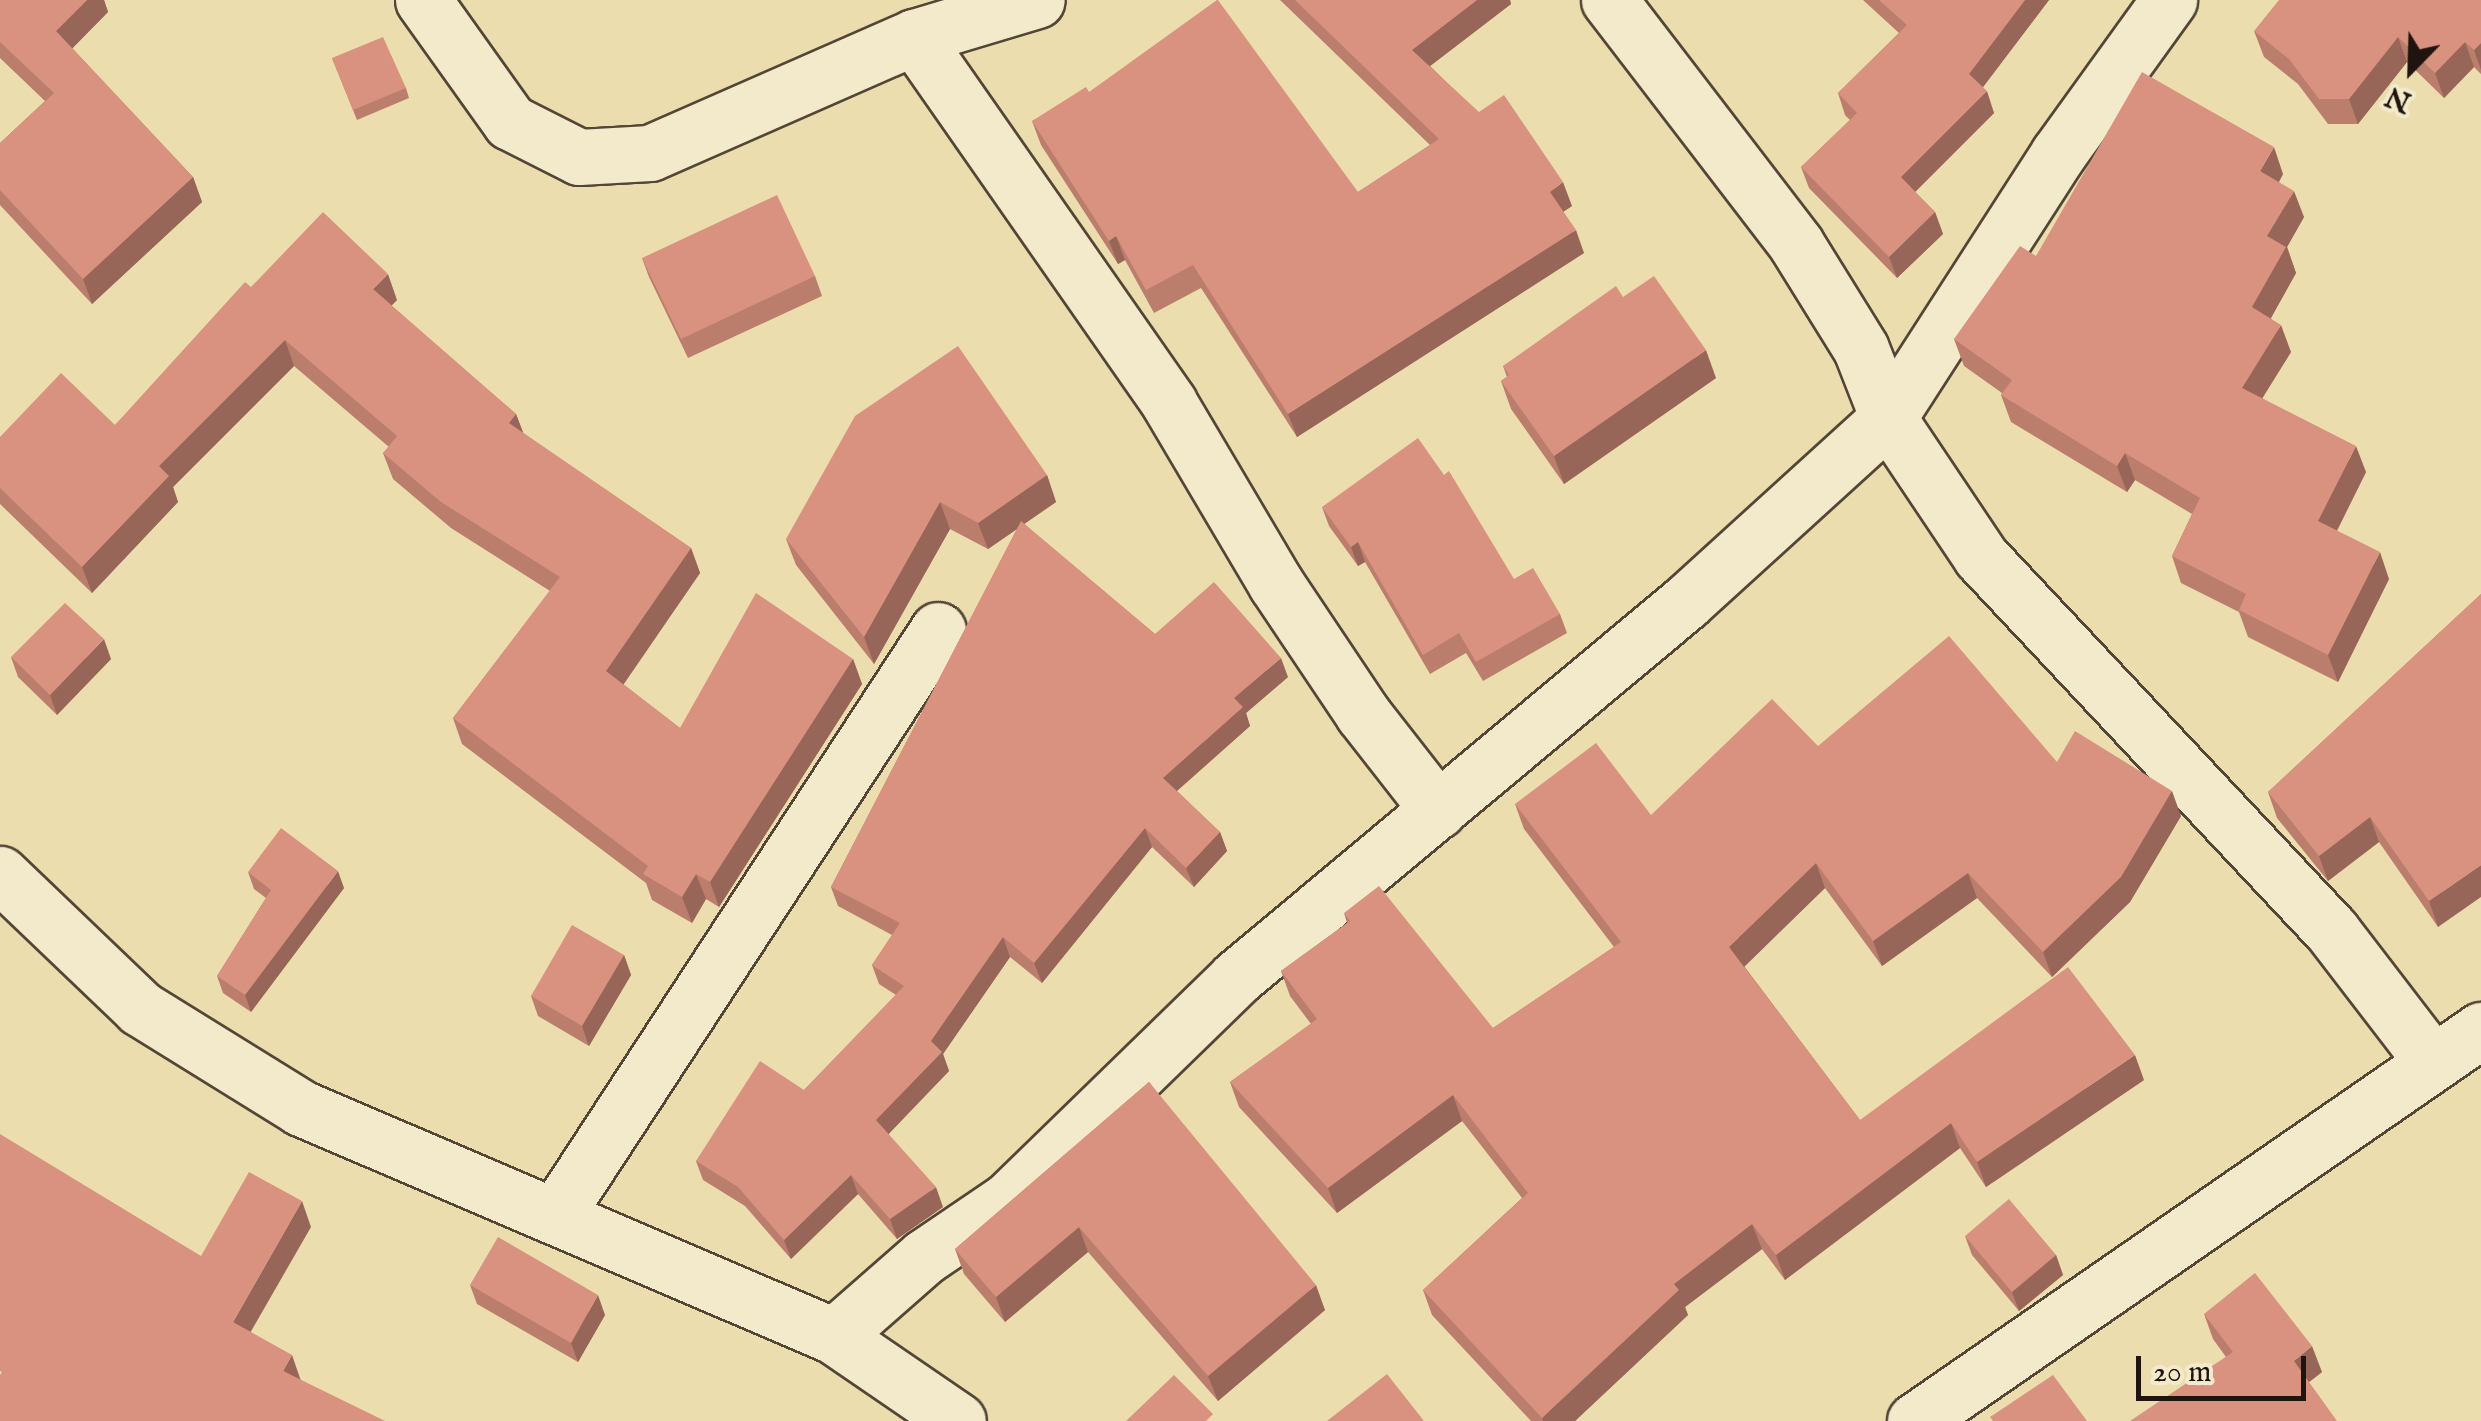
<!DOCTYPE html>
<style>
body{margin:0}
#map{position:relative;width:2481px;height:1421px;overflow:hidden;background:#ecddaf;font-family:"IM FELL English",serif}
div>[style]{position:absolute}
[style*='--x']{left:calc(var(--x)*1px);top:calc(var(--y)*1px);width:calc(var(--w)*1px);rotate:calc(var(--a)*1deg)}
.roads{filter:drop-shadow(2px 0 #534636) drop-shadow(-2px 0 #534636) drop-shadow(0 2px #534636) drop-shadow(0 -2px #534636)}
.minor>*{height:55px;margin:-27.5px;padding:0 27.5px;transform-origin:27.5px;border-radius:27.5px;background:#f3e9cb}
.wall>*{inset:0;background:#bb7e6d}
.shaded-wall>*{inset:0;background:#986659}
.building>*{inset:0;background:#d9927f}
span{translate:-50% -50%;white-space:nowrap;text-align:center;line-height:1.15;-webkit-text-stroke:8px #f3e9cb;paint-order:stroke}
.north{position:absolute;left:2361px;top:20px;width:100px;height:100px;-webkit-text-stroke:8px #f3e9cb;paint-order:stroke;rotate:203deg;font-size:28px;font-weight:700;line-height:40px;text-align:center;color:#20140e}
.north::after{content:'';display:block;margin:auto;width:35px;height:45px;background:#20140e;clip-path:polygon(50% 0,100% 100%,50% 72%,0 100%)}
.scale{position:absolute;left:2136px;top:1356px;width:170px;height:45px;box-sizing:border-box;border:5px solid #20140e;border-top:0;padding-left:12px;font-size:30px;line-height:35px;white-space:nowrap;color:#20140e;-webkit-text-stroke:8px #f3e9cb;paint-order:stroke}
</style>
<div id="map">
<div class="roads">
<div class="minor">
<i style="--x:423;--y:0;--w:150;--a:54.5"></i>
<i style="--x:510;--y:122;--w:77;--a:26.9"></i>
<i style="--x:579;--y:157;--w:71;--a:-3.2"></i>
<i style="--x:650;--y:153;--w:288;--a:-23.7"></i>
<i style="--x:914;--y:37;--w:128;--a:-16.7"></i>
<i style="--x:1609;--y:0;--w:307;--a:52.5"></i>
<i style="--x:1796;--y:244;--w:123;--a:58.2"></i>
<i style="--x:1861;--y:349;--w:74;--a:68.6"></i>
<i style="--x:1888;--y:418;--w:167;--a:56.2"></i>
<i style="--x:1981;--y:557;--w:513;--a:46.82"></i>
<i style="--x:2332;--y:931;--w:163;--a:52.5"></i>
<i style="--x:914;--y:37;--w:446;--a:55.1"></i>
<i style="--x:1169;--y:403;--w:210;--a:59.4"></i>
<i style="--x:1276;--y:584;--w:156;--a:56.2"></i>
<i style="--x:1363;--y:714;--w:122;--a:52"></i>
<i style="--x:0;--y:874;--w:194;--a:43.7"></i>
<i style="--x:140;--y:1008;--w:190;--a:31.8"></i>
<i style="--x:301;--y:1108;--w:580;--a:23.16"></i>
<i style="--x:834;--y:1336;--w:150;--a:34.4"></i>
<i style="--x:555;--y:1216;--w:700;--a:-56.83"></i>
<i style="--x:834;--y:1336;--w:120;--a:-41.3"></i>
<i style="--x:924;--y:1257;--w:102;--a:-34.2"></i>
<i style="--x:1008;--y:1200;--w:318;--a:-44.2"></i>
<i style="--x:1236;--y:978;--w:586;--a:-39.88"></i>
<i style="--x:1686;--y:602;--w:273;--a:-42.3"></i>
<i style="--x:1888;--y:418;--w:314;--a:-57.2"></i>
<i style="--x:2058;--y:154;--w:190;--a:-54.2"></i>
<i style="--x:1915;--y:1421;--w:688;--a:-34.64"></i>
</div>
</div>
<div class="wall">
<i style="clip-path:polygon(0 0,104px 0,108px 12px,72px 48px,193px 177px,202px 202px,92px 304px,0 205px,0 143px,45px 101px,0 58px)"></i>
<i style="clip-path:polygon(1280px 0,1510px 0,1511px 4px,1430px 66px,1572px 206px,1563px 212px,1584px 253px,1297px 437px,1201px 288px,1154px 313px,1125px 260px,1118px 264px,1041px 145px,1032px 121px,1089px 92px,1358px 192px,1430px 145px)"></i>
<i style="clip-path:polygon(1863px 0,2049px 0,1983px 87px,1994px 113px,1915px 192px,1935px 212px,1943px 234px,1897px 278px,1809px 188px,1801px 167px,1850px 120px,1845px 115px,1838px 93px,1899px 33px)"></i>
<i style="clip-path:polygon(2481px 0,2481px 74px,2474px 67px,2444px 98px,2407px 62px,2358px 124px,2328px 124px,2298px 84px,2264px 57px,2254px 31px)"></i>
<i style="clip-path:polygon(332px 58px,406px 88px,409px 98px,357px 120px)"></i>
<i style="clip-path:polygon(2283px 174px,2279px 182px,2304px 217px,2287px 247px,2296px 273px,2271px 318px,2291px 352px,2262px 398px,2366px 472px,2337px 531px,2389px 579px,2338px 682px,2248px 637px,2239px 612px,2181px 583px,2172px 556px,2192px 514px,2135px 480px,2127px 492px,2011px 422px,2001px 395px,2002px 393px,1964px 366px,1954px 339px,2036px 256px)"></i>
<i style="clip-path:polygon(642px 258px,815px 276px,822px 296px,688px 358px,649px 277px)"></i>
<i style="clip-path:polygon(251px 287px,397px 300px,391px 306px,516px 414px,523px 433px,691px 548px,700px 573px,623px 684px,680px 728px,853px 659px,862px 684px,719px 907px,706px 899px,692px 923px,652px 900px,646px 883px,462px 744px,453px 718px,550px 591px,451px 528px,393px 479px,383px 453px,389px 447px,294px 366px,173px 487px,178px 502px,92px 593px,0 504px,0 437px,115px 425px)"></i>
<i style="clip-path:polygon(1623px 297px,1716px 378px,1564px 484px,1511px 409px,1501px 381px,1507px 377px,1503px 366px)"></i>
<i style="clip-path:polygon(1047px 475px,1056px 502px,1024px 524px,1155px 634px,1288px 677px,1246px 713px,1250px 726px,1177px 791px,1220px 832px,1227px 851px,1194px 887px,1152px 847px,1042px 983px,1010px 957px,943px 1054px,949px 1071px,888px 1134px,943px 1207px,897px 1239px,858px 1194px,791px 1259px,745px 1206px,703px 1180px,696px 1161px,804px 1090px,896px 995px,879px 984px,872px 965px,892px 935px,838px 906px,831px 887px,1017px 529px,988px 549px,950px 529px,874px 664px,796px 565px,786px 539px)"></i>
<i style="clip-path:polygon(1322px 507px,1514px 579px,1560px 614px,1567px 633px,1483px 681px,1466px 653px,1430px 674px,1365px 562px,1358px 566px,1329px 526px)"></i>
<i style="clip-path:polygon(2481px 594px,2438px 927px,2379px 842px,2328px 881px,2277px 818px,2268px 792px)"></i>
<i style="clip-path:polygon(11px 657px,111px 659px,57px 715px,18px 677px)"></i>
<i style="clip-path:polygon(1818px 746px,2057px 762px,2181px 816px,2130px 902px,2052px 977px,1977px 898px,1882px 966px,1825px 888px,1744px 966px,1860px 1120px,2144px 1080px,1986px 1187px,1960px 1148px,1785px 1280px,1762px 1249px,1685px 1307px,1688px 1315px,1575px 1421px,1531px 1421px,1432px 1315px,1423px 1290px,1522px 1198px,1462px 1121px,1337px 1213px,1239px 1107px,1230px 1082px,1311px 1024px,1290px 996px,1281px 971px,1347px 923px,1344px 913px,1493px 1028px,1614px 947px,1524px 829px,1515px 804px,1651px 815px)"></i>
<i style="clip-path:polygon(248px 872px,344px 888px,251px 1012px,223px 993px,217px 976px,266px 898px,254px 889px)"></i>
<i style="clip-path:polygon(624px 955px,631px 975px,589px 1046px,538px 1016px,531px 996px)"></i>
<i style="clip-path:polygon(1149px 1082px,1325px 1310px,1218px 1401px,1088px 1252px,1005px 1322px,964px 1274px,955px 1249px)"></i>
<i style="clip-path:polygon(1965px 1236px,2056px 1255px,2063px 1275px,2019px 1311px,1972px 1255px)"></i>
<i style="clip-path:polygon(470px 1285px,605px 1315px,578px 1362px,477px 1304px)"></i>
<i style="clip-path:polygon(2204px 1314px,2322px 1372px,2309px 1382px,2226px 1357px,2213px 1339px)"></i>
</div>
<div class="shaded-wall">
<i style="clip-path:polygon(87px 0,104px 0,108px 12px,65px 56px,56px 31px)"></i>
<i style="clip-path:polygon(1477px 0,1510px 0,1511px 4px,1421px 73px,1412px 50px)"></i>
<i style="clip-path:polygon(2025px 0,2049px 0,1977px 95px,1969px 74px)"></i>
<i style="clip-path:polygon(2398px 37px,2407px 62px,2358px 124px,2349px 99px)"></i>
<i style="clip-path:polygon(2465px 42px,2474px 67px,2444px 98px,2435px 73px)"></i>
<i style="clip-path:polygon(2481px 43px,2481px 70px,2474px 50px)"></i>
<i style="clip-path:polygon(1987px 91px,1994px 113px,1909px 198px,1901px 177px)"></i>
<i style="clip-path:polygon(2274px 147px,2283px 174px,2270px 198px,2260px 171px)"></i>
<i style="clip-path:polygon(193px 177px,202px 202px,92px 304px,83px 279px)"></i>
<i style="clip-path:polygon(1563px 182px,1572px 206px,1558px 215px,1550px 192px)"></i>
<i style="clip-path:polygon(2294px 191px,2304px 217px,2287px 247px,2296px 273px,2262px 334px,2252px 307px,2267px 236px)"></i>
<i style="clip-path:polygon(1935px 212px,1943px 234px,1897px 278px,1889px 257px)"></i>
<i style="clip-path:polygon(1576px 230px,1584px 253px,1297px 437px,1288px 414px)"></i>
<i style="clip-path:polygon(1116px 236px,1125px 260px,1118px 264px,1109px 241px)"></i>
<i style="clip-path:polygon(388px 274px,397px 300px,382px 315px,373px 289px)"></i>
<i style="clip-path:polygon(2281px 325px,2291px 352px,2252px 415px,2242px 388px)"></i>
<i style="clip-path:polygon(285px 340px,294px 366px,173px 487px,178px 502px,92px 593px,82px 567px,159px 466px)"></i>
<i style="clip-path:polygon(1706px 350px,1716px 378px,1564px 484px,1554px 456px)"></i>
<i style="clip-path:polygon(516px 414px,526px 440px,509px 423px)"></i>
<i style="clip-path:polygon(2356px 446px,2366px 472px,2328px 548px,2318px 521px)"></i>
<i style="clip-path:polygon(2125px 453px,2135px 480px,2127px 492px,2117px 466px)"></i>
<i style="clip-path:polygon(1047px 475px,1056px 502px,988px 549px,978px 523px)"></i>
<i style="clip-path:polygon(940px 502px,950px 529px,874px 664px,864px 637px)"></i>
<i style="clip-path:polygon(1358px 542px,1365px 562px,1358px 566px,1351px 547px)"></i>
<i style="clip-path:polygon(691px 548px,700px 573px,615px 697px,606px 671px)"></i>
<i style="clip-path:polygon(2380px 552px,2389px 579px,2338px 682px,2328px 655px)"></i>
<i style="clip-path:polygon(104px 639px,111px 659px,57px 715px,50px 695px)"></i>
<i style="clip-path:polygon(1281px 658px,1288px 677px,1246px 713px,1250px 726px,1170px 797px,1163px 778px,1234px 698px)"></i>
<i style="clip-path:polygon(853px 659px,862px 684px,719px 907px,710px 882px)"></i>
<i style="clip-path:polygon(2172px 791px,2181px 816px,2130px 902px,2052px 977px,2043px 952px)"></i>
<i style="clip-path:polygon(2370px 817px,2379px 842px,2328px 881px,2319px 856px)"></i>
<i style="clip-path:polygon(1145px 828px,1152px 847px,1042px 983px,1034px 963px)"></i>
<i style="clip-path:polygon(1220px 832px,1227px 851px,1194px 887px,1186px 868px)"></i>
<i style="clip-path:polygon(1816px 863px,1825px 888px,1739px 972px,1729px 947px)"></i>
<i style="clip-path:polygon(2481px 865px,2481px 897px,2438px 927px,2429px 901px)"></i>
<i style="clip-path:polygon(338px 871px,344px 888px,251px 1012px,245px 995px)"></i>
<i style="clip-path:polygon(1968px 873px,1977px 898px,1882px 966px,1873px 941px)"></i>
<i style="clip-path:polygon(696px 874px,706px 899px,692px 923px,682px 897px)"></i>
<i style="clip-path:polygon(1003px 937px,1010px 957px,943px 1054px,949px 1071px,883px 1140px,876px 1120px)"></i>
<i style="clip-path:polygon(624px 955px,631px 975px,589px 1046px,582px 1026px)"></i>
<i style="clip-path:polygon(2135px 1055px,2144px 1080px,1986px 1187px,1977px 1162px)"></i>
<i style="clip-path:polygon(1453px 1095px,1462px 1121px,1337px 1213px,1328px 1188px)"></i>
<i style="clip-path:polygon(1951px 1123px,1960px 1148px,1785px 1280px,1776px 1255px)"></i>
<i style="clip-path:polygon(851px 1175px,858px 1194px,791px 1259px,784px 1240px)"></i>
<i style="clip-path:polygon(936px 1187px,943px 1207px,897px 1239px,890px 1219px)"></i>
<i style="clip-path:polygon(302px 1201px,311px 1227px,242px 1347px,233px 1322px)"></i>
<i style="clip-path:polygon(1752px 1224px,1762px 1249px,1685px 1307px,1688px 1315px,1575px 1421px,1543px 1421px,1542px 1418px,1674px 1284px)"></i>
<i style="clip-path:polygon(1079px 1227px,1088px 1252px,1005px 1322px,996px 1297px)"></i>
<i style="clip-path:polygon(2056px 1255px,2063px 1275px,2019px 1311px,2012px 1292px)"></i>
<i style="clip-path:polygon(1316px 1285px,1325px 1310px,1218px 1401px,1208px 1376px)"></i>
<i style="clip-path:polygon(598px 1295px,605px 1315px,578px 1362px,571px 1343px)"></i>
<i style="clip-path:polygon(2312px 1346px,2322px 1372px,2304px 1386px,2294px 1361px)"></i>
<i style="clip-path:polygon(292px 1355px,301px 1381px,283px 1371px)"></i>
</div>
<div class="building">
<i style="clip-path:polygon(0 0,87px 0,56px 31px,193px 177px,83px 279px,0 190px,0 143px,54px 93px,0 42px)"></i>
<i style="clip-path:polygon(1217px 0,1218px 0,1358px 192px,1439px 139px,1295px 0,1477px 0,1412px 50px,1479px 112px,1504px 95px,1563px 182px,1550px 192px,1576px 230px,1288px 414px,1193px 265px,1146px 290px,1116px 236px,1109px 241px,1032px 121px,1086px 87px,1089px 92px)"></i>
<i style="clip-path:polygon(1879px 0,2025px 0,1969px 74px,1987px 91px,1901px 177px,1935px 212px,1889px 257px,1801px 167px,1857px 113px,1838px 93px,1907px 25px)"></i>
<i style="clip-path:polygon(2279px 0,2481px 0,2481px 43px,2474px 50px,2465px 42px,2435px 73px,2398px 37px,2349px 99px,2319px 99px,2289px 59px,2254px 31px)"></i>
<i style="clip-path:polygon(383px 37px,406px 88px,353px 110px,332px 58px)"></i>
<i style="clip-path:polygon(2142px 72px,2274px 147px,2260px 171px,2294px 191px,2267px 236px,2286px 247px,2252px 307px,2281px 325px,2242px 388px,2356px 446px,2318px 521px,2380px 552px,2328px 655px,2239px 610px,2246px 594px,2172px 556px,2200px 498px,2125px 453px,2117px 466px,2001px 395px,2012px 380px,1954px 339px,2020px 246px,2036px 256px)"></i>
<i style="clip-path:polygon(777px 195px,815px 276px,681px 339px,642px 258px)"></i>
<i style="clip-path:polygon(323px 212px,388px 274px,373px 289px,516px 414px,509px 423px,691px 548px,606px 671px,680px 728px,756px 593px,853px 659px,710px 882px,696px 874px,682px 897px,643px 874px,648px 866px,453px 718px,560px 577px,441px 502px,383px 453px,397px 436px,285px 340px,159px 466px,169px 476px,82px 567px,0 488px,0 437px,61px 373px,115px 425px,245px 282px,251px 287px)"></i>
<i style="clip-path:polygon(1654px 276px,1706px 350px,1554px 456px,1501px 381px,1509px 375px,1503px 366px,1616px 286px,1623px 297px)"></i>
<i style="clip-path:polygon(958px 346px,1047px 475px,978px 523px,940px 502px,864px 637px,786px 539px,855px 416px)"></i>
<i style="clip-path:polygon(1418px 438px,1444px 475px,1449px 471px,1514px 579px,1533px 568px,1560px 614px,1476px 662px,1459px 633px,1423px 655px,1358px 542px,1351px 547px,1322px 507px)"></i>
<i style="clip-path:polygon(1021px 521px,1155px 634px,1214px 582px,1281px 658px,1234px 698px,1243px 707px,1163px 778px,1220px 832px,1186px 868px,1145px 828px,1034px 963px,1003px 937px,931px 1041px,942px 1052px,876px 1120px,936px 1187px,890px 1219px,851px 1175px,784px 1240px,738px 1187px,696px 1161px,760px 1061px,804px 1090px,904px 986px,872px 965px,900px 923px,831px 887px)"></i>
<i style="clip-path:polygon(2481px 594px,2481px 865px,2429px 901px,2370px 817px,2319px 856px,2268px 792px)"></i>
<i style="clip-path:polygon(65px 603px,104px 639px,50px 695px,11px 657px)"></i>
<i style="clip-path:polygon(1949px 636px,2057px 762px,2075px 731px,2172px 791px,2121px 877px,2043px 952px,1968px 873px,1873px 941px,1816px 863px,1729px 947px,1860px 1120px,2068px 967px,2135px 1055px,1977px 1162px,1951px 1123px,1776px 1255px,1752px 1224px,1674px 1284px,1679px 1290px,1542px 1418px,1423px 1290px,1528px 1193px,1453px 1095px,1328px 1188px,1230px 1082px,1317px 1019px,1281px 971px,1350px 921px,1344px 913px,1379px 886px,1493px 1028px,1621px 942px,1515px 804px,1596px 743px,1651px 815px,1772px 699px,1818px 746px)"></i>
<i style="clip-path:polygon(281px 828px,338px 871px,245px 995px,217px 976px,271px 890px,248px 872px)"></i>
<i style="clip-path:polygon(572px 925px,624px 955px,582px 1026px,531px 996px)"></i>
<i style="clip-path:polygon(1149px 1082px,1316px 1285px,1208px 1376px,1079px 1227px,996px 1297px,955px 1249px)"></i>
<i style="clip-path:polygon(0 1134px,201px 1256px,249px 1172px,302px 1201px,233px 1322px,292px 1355px,283px 1371px,385px 1421px,0 1421px,0 1375px,2px 1372px,0 1371px)"></i>
<i style="clip-path:polygon(2009px 1199px,2056px 1255px,2012px 1292px,1965px 1236px)"></i>
<i style="clip-path:polygon(498px 1237px,598px 1295px,571px 1343px,470px 1285px)"></i>
<i style="clip-path:polygon(2255px 1273px,2312px 1346px,2294px 1361px,2337px 1421px,2130px 1421px,2233px 1352px,2204px 1314px)"></i>
<i style="clip-path:polygon(1387px 1374px,1424px 1421px,1327px 1421px)"></i>
<i style="clip-path:polygon(1174px 1375px,1213px 1414px,1206px 1421px,1126px 1421px)"></i>
<i style="clip-path:polygon(2053px 1375px,2087px 1421px,1993px 1421px,1990px 1417px)"></i>
</div>
<div class="north">N</div>
<div class="scale">20 m</div>
</div>
